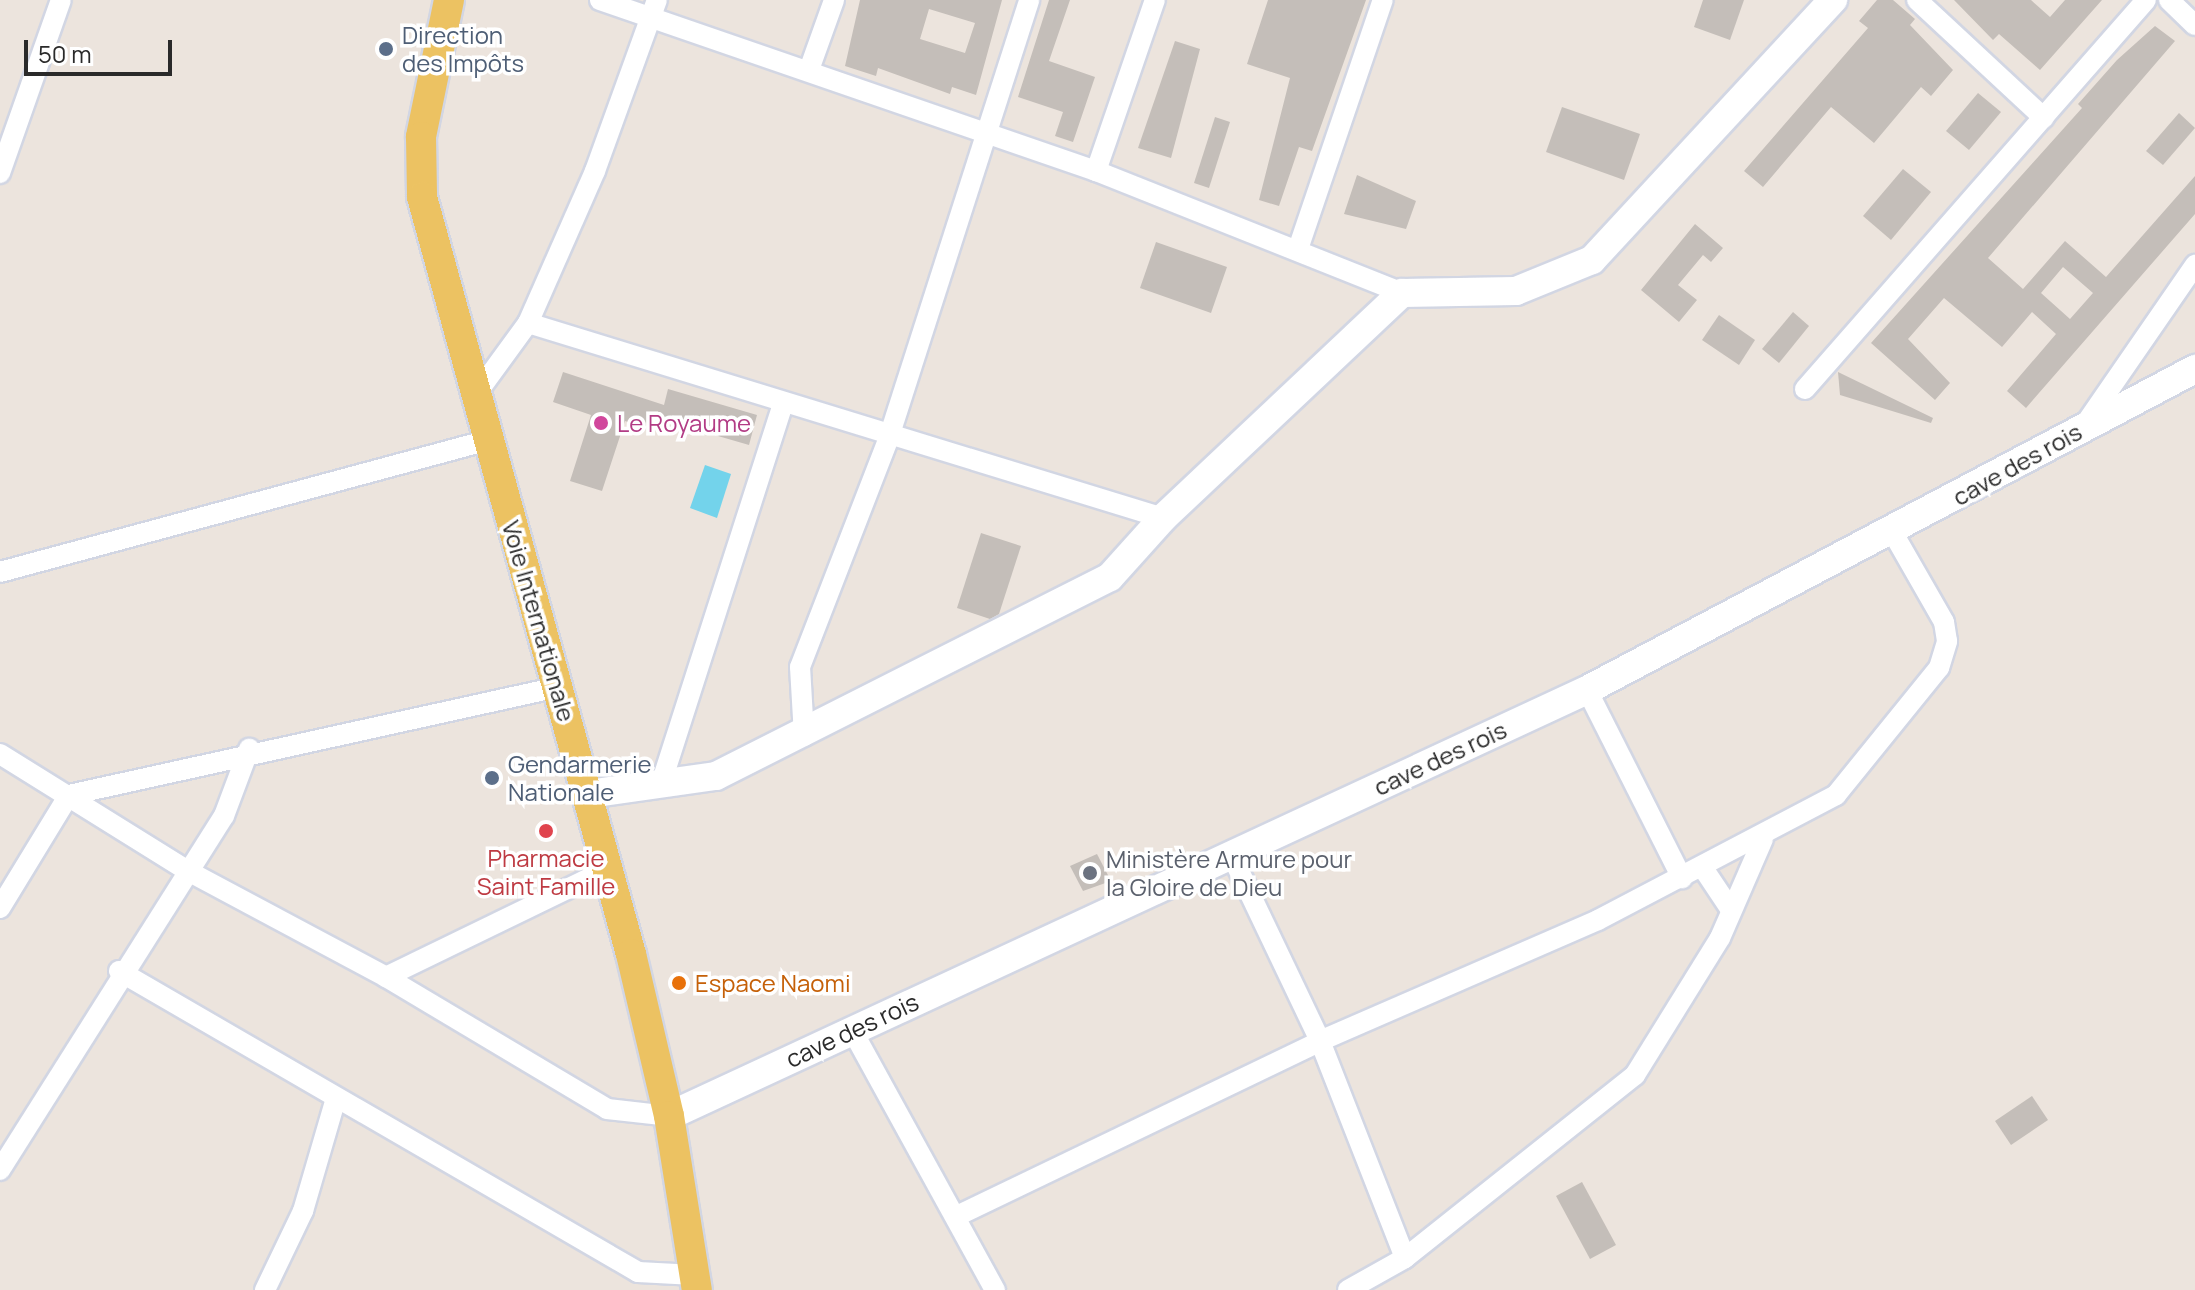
<!DOCTYPE html>
<meta charset="utf-8">
<style>
body{margin:0}
#map{position:relative;width:2195px;height:1290px;overflow:hidden;background:#ece4dd;font-family:Manrope,sans-serif}
div>[style]{position:absolute}
[style*='--x']{left:calc(var(--x)*1px);top:calc(var(--y)*1px);width:calc(var(--w)*1px);rotate:calc(var(--a)*1deg)}
.water>*{inset:0;background:#73d3eb}
.building>*{inset:0;background:#c4beb9}
.roads{filter:drop-shadow(2px 0 #d2d6e3) drop-shadow(-2px 0 #d2d6e3) drop-shadow(0 2px #d2d6e3) drop-shadow(0 -2px #d2d6e3)}
.street>*{height:20px;margin:-10px;padding:0 10px;transform-origin:10px;border-radius:10px;background:#fff}
.secondary>*{height:28px;margin:-14px;padding:0 14px;transform-origin:14px;border-radius:14px;background:#fff}
.primary>*{height:30px;margin:-15px;padding:0 15px;transform-origin:15px;border-radius:15px;background:#ecc262}
.dots>*{width:22px;height:22px;translate:-50% -50%;box-sizing:border-box;border:4px solid #fff;border-radius:50%}
span{translate:-50% -50%;white-space:nowrap;text-align:center;line-height:1.15;-webkit-text-stroke:7px #fff;paint-order:stroke}
.service-label{font-size:24px;color:#4e5e75}
.left{translate:0 -50%;text-align:left}
.hotel-label{font-size:24px;color:#b23c85}
.street-label{font-size:24px;color:#2a2a2a}
.health-label{font-size:24px;color:#be3a42}
.worship-label{font-size:24px;color:#5b616d}
.food-label{font-size:24px;color:#c56008}
.scale{position:absolute;left:24px;top:40px;width:148px;height:36px;box-sizing:border-box;border:4px solid #2a2a2a;border-top:0;padding-left:10px;font-size:24px;line-height:28px;white-space:nowrap;color:#2a2a2a;-webkit-text-stroke:6px #fff;paint-order:stroke}
</style>
<div id="map">
<div class="water">
<i style="clip-path:polygon(705px 465px,731px 474px,717px 518px,690px 508px)"></i>
</div>
<div class="building">
<i style="clip-path:polygon(evenodd,860px 0,1002px 0,976px 95px,952px 87px,950px 94px,878px 68px,876px 76px,845px 66px,860px 0,929px 9px,975px 23px,965px 53px,920px 39px,929px 9px)"></i>
<i style="clip-path:polygon(1049px 0,1070px 0,1049px 61px,1095px 77px,1073px 142px,1055px 136px,1063px 112px,1018px 97px)"></i>
<i style="clip-path:polygon(1268px 0,1366px 0,1312px 151px,1299px 147px,1279px 206px,1259px 200px,1290px 78px,1247px 64px)"></i>
<i style="clip-path:polygon(1703px 0,1744px 0,1730px 40px,1694px 27px)"></i>
<i style="clip-path:polygon(1877px 0,1893px 0,1915px 19px,1910px 25px,1953px 70px,1931px 96px,1921px 87px,1874px 143px,1831px 107px,1763px 187px,1744px 171px,1868px 28px,1859px 21px)"></i>
<i style="clip-path:polygon(1954px 0,2031px 0,2050px 17px,2065px 0,2102px 0,2040px 70px,1999px 34px,1993px 40px)"></i>
<i style="clip-path:polygon(evenodd,2155px 26px,2175px 41px,1988px 258px,2023px 289px,2065px 241px,2106px 277px,2195px 176px,2195px 214px,2026px 408px,2007px 391px,2056px 334px,2032px 312px,2002px 347px,1944px 298px,1908px 339px,1950px 383px,1935px 400px,1871px 343px,2082px 108px,2078px 104px,2117px 60px,2155px 26px,2063px 267px,2093px 293px,2070px 319px,2041px 293px,2063px 267px)"></i>
<i style="clip-path:polygon(1175px 41px,1200px 49px,1171px 158px,1138px 148px)"></i>
<i style="clip-path:polygon(1978px 93px,2001px 112px,1969px 150px,1946px 131px)"></i>
<i style="clip-path:polygon(1562px 107px,1640px 134px,1624px 180px,1546px 152px)"></i>
<i style="clip-path:polygon(2179px 113px,2195px 128px,2163px 165px,2146px 151px)"></i>
<i style="clip-path:polygon(1215px 117px,1230px 122px,1209px 188px,1194px 183px)"></i>
<i style="clip-path:polygon(1903px 169px,1931px 192px,1891px 240px,1863px 216px)"></i>
<i style="clip-path:polygon(1357px 175px,1416px 201px,1406px 229px,1344px 214px)"></i>
<i style="clip-path:polygon(1695px 224px,1723px 248px,1711px 262px,1703px 255px,1678px 285px,1697px 300px,1679px 322px,1641px 290px)"></i>
<i style="clip-path:polygon(1156px 242px,1227px 267px,1211px 313px,1140px 288px)"></i>
<i style="clip-path:polygon(1793px 312px,1809px 326px,1779px 363px,1762px 349px)"></i>
<i style="clip-path:polygon(1719px 315px,1755px 340px,1739px 365px,1702px 340px)"></i>
<i style="clip-path:polygon(563px 372px,664px 405px,668px 389px,757px 415px,749px 445px,649px 416px,645px 428px,625px 421px,602px 491px,570px 481px,591px 415px,553px 402px)"></i>
<i style="clip-path:polygon(1838px 372px,1933px 418px,1931px 423px,1840px 395px)"></i>
<i style="clip-path:polygon(981px 533px,1021px 546px,999px 614px,990px 619px,957px 608px)"></i>
<i style="clip-path:polygon(1097px 854px,1111px 881px,1083px 891px,1070px 866px)"></i>
<i style="clip-path:polygon(2032px 1096px,2048px 1120px,2011px 1145px,1995px 1121px)"></i>
<i style="clip-path:polygon(1582px 1182px,1616px 1245px,1590px 1259px,1556px 1196px)"></i>
</div>
<div class="roads">
<div class="street">
<i style="--x:600;--y:0;--w:525;--a:19.02"></i>
<i style="--x:1096;--y:171;--w:329;--a:21.7"></i>
<i style="--x:1917;--y:0;--w:173;--a:42.9"></i>
<i style="--x:2169;--y:0;--w:36;--a:44"></i>
<i style="--x:809;--y:70;--w:74;--a:-70.3"></i>
<i style="--x:1096;--y:171;--w:181;--a:-71"></i>
<i style="--x:0;--y:173;--w:183;--a:-70.6"></i>
<i style="--x:1298;--y:249;--w:263;--a:-71.2"></i>
<i style="--x:528;--y:323;--w:664;--a:17.07"></i>
<i style="--x:1805;--y:389;--w:517;--a:-48.76"></i>
<i style="--x:474;--y:397;--w:92;--a:-53.9"></i>
<i style="--x:528;--y:323;--w:166;--a:-66.2"></i>
<i style="--x:595;--y:171;--w:182;--a:-70.1"></i>
<i style="--x:2084;--y:426;--w:196;--a:-55.4"></i>
<i style="--x:0;--y:572;--w:502;--a:-15.12"></i>
<i style="--x:1587;--y:690;--w:211;--a:63.2"></i>
<i style="--x:804;--y:736;--w:69;--a:-93.3"></i>
<i style="--x:800;--y:667;--w:247;--a:-68.8"></i>
<i style="--x:889;--y:437;--w:459;--a:-72.2"></i>
<i style="--x:0;--y:754;--w:219;--a:31.9"></i>
<i style="--x:186;--y:870;--w:227;--a:28.1"></i>
<i style="--x:386;--y:977;--w:257;--a:30.8"></i>
<i style="--x:607;--y:1109;--w:62;--a:6.4"></i>
<i style="--x:660;--y:787;--w:403;--a:-72.2"></i>
<i style="--x:1231;--y:854;--w:207;--a:64.5"></i>
<i style="--x:1320;--y:1041;--w:233;--a:68.6"></i>
<i style="--x:1703;--y:868;--w:50;--a:56.3"></i>
<i style="--x:0;--y:908;--w:132;--a:-58.6"></i>
<i style="--x:69;--y:795;--w:501;--a:-12.45"></i>
<i style="--x:119;--y:971;--w:600;--a:30.11"></i>
<i style="--x:638;--y:1272;--w:57;--a:3"></i>
<i style="--x:386;--y:977;--w:249;--a:-25.9"></i>
<i style="--x:852;--y:1030;--w:297;--a:61.2"></i>
<i style="--x:0;--y:1170;--w:419;--a:-57.7"></i>
<i style="--x:224;--y:816;--w:72;--a:-69.5"></i>
<i style="--x:957;--y:1216;--w:403;--a:-25.7"></i>
<i style="--x:1320;--y:1041;--w:303;--a:-23.5"></i>
<i style="--x:1598;--y:920;--w:269;--a:-27.7"></i>
<i style="--x:1836;--y:795;--w:164;--a:-51"></i>
<i style="--x:1939;--y:668;--w:28;--a:-73"></i>
<i style="--x:1947;--y:641;--w:19;--a:-99"></i>
<i style="--x:1944;--y:622;--w:103;--a:-119.8"></i>
<i style="--x:265;--y:1290;--w:88;--a:-64.3"></i>
<i style="--x:303;--y:1211;--w:118;--a:-73.7"></i>
<i style="--x:1348;--y:1290;--w:65;--a:-29.3"></i>
<i style="--x:1405;--y:1258;--w:294;--a:-38.5"></i>
<i style="--x:1635;--y:1075;--w:161;--a:-58.2"></i>
<i style="--x:1720;--y:938;--w:108;--a:-66.5"></i>
</div>
<div class="secondary">
<i style="--x:589;--y:794;--w:128;--a:-8.1"></i>
<i style="--x:716;--y:776;--w:441;--a:-26.8"></i>
<i style="--x:1110;--y:577;--w:79;--a:-48.1"></i>
<i style="--x:1163;--y:518;--w:328;--a:-43.3"></i>
<i style="--x:1402;--y:293;--w:114;--a:-1"></i>
<i style="--x:1516;--y:291;--w:82;--a:-22.2"></i>
<i style="--x:1592;--y:260;--w:355;--a:-47.2"></i>
<i style="--x:669;--y:1116;--w:1012;--a:-24.89"></i>
<i style="--x:1587;--y:690;--w:688;--a:-27.83"></i>
</div>
<div class="primary">
<i style="--x:449;--y:0;--w:140;--a:101.6"></i>
<i style="--x:421;--y:137;--w:60;--a:89"></i>
<i style="--x:422;--y:197;--w:785;--a:74.57"></i>
<i style="--x:631;--y:954;--w:166;--a:76.8"></i>
<i style="--x:669;--y:1116;--w:176;--a:80.9"></i>
</div>
</div>
<div class="dots">
<i style="left:386px;top:49px;background:#5c6f8a"></i>
<i style="left:601px;top:423px;background:#d1479c"></i>
<i style="left:492px;top:778px;background:#5c6f8a"></i>
<i style="left:546px;top:831px;background:#e0444e"></i>
<i style="left:1090px;top:873px;background:#6b7280"></i>
<i style="left:679px;top:983px;background:#e8710a"></i>
</div>
<div class="service-label">
<span class="left" style="left:402px;top:49px">Direction<br>des Impôts</span>
<span class="left" style="left:508px;top:778px">Gendarmerie<br>Nationale</span>
</div>
<div class="hotel-label">
<span class="left" style="left:617px;top:423px">Le Royaume</span>
</div>
<div class="street-label">
<span style="left:2017px;top:464px;rotate:-29deg">cave des rois</span>
<span style="left:539px;top:621px;rotate:74deg">Voie Internationale</span>
<span style="left:1440px;top:758px;rotate:-25deg">cave des rois</span>
<span style="left:852px;top:1030px;rotate:-25deg">cave des rois</span>
</div>
<div class="health-label">
<span style="left:546px;top:872px">Pharmacie<br>Saint Famille</span>
</div>
<div class="worship-label">
<span class="left" style="left:1106px;top:873px">Ministère Armure pour<br>la Gloire de Dieu</span>
</div>
<div class="food-label">
<span class="left" style="left:695px;top:983px">Espace Naomi</span>
</div>
<div class="scale">50 m</div>
</div>
